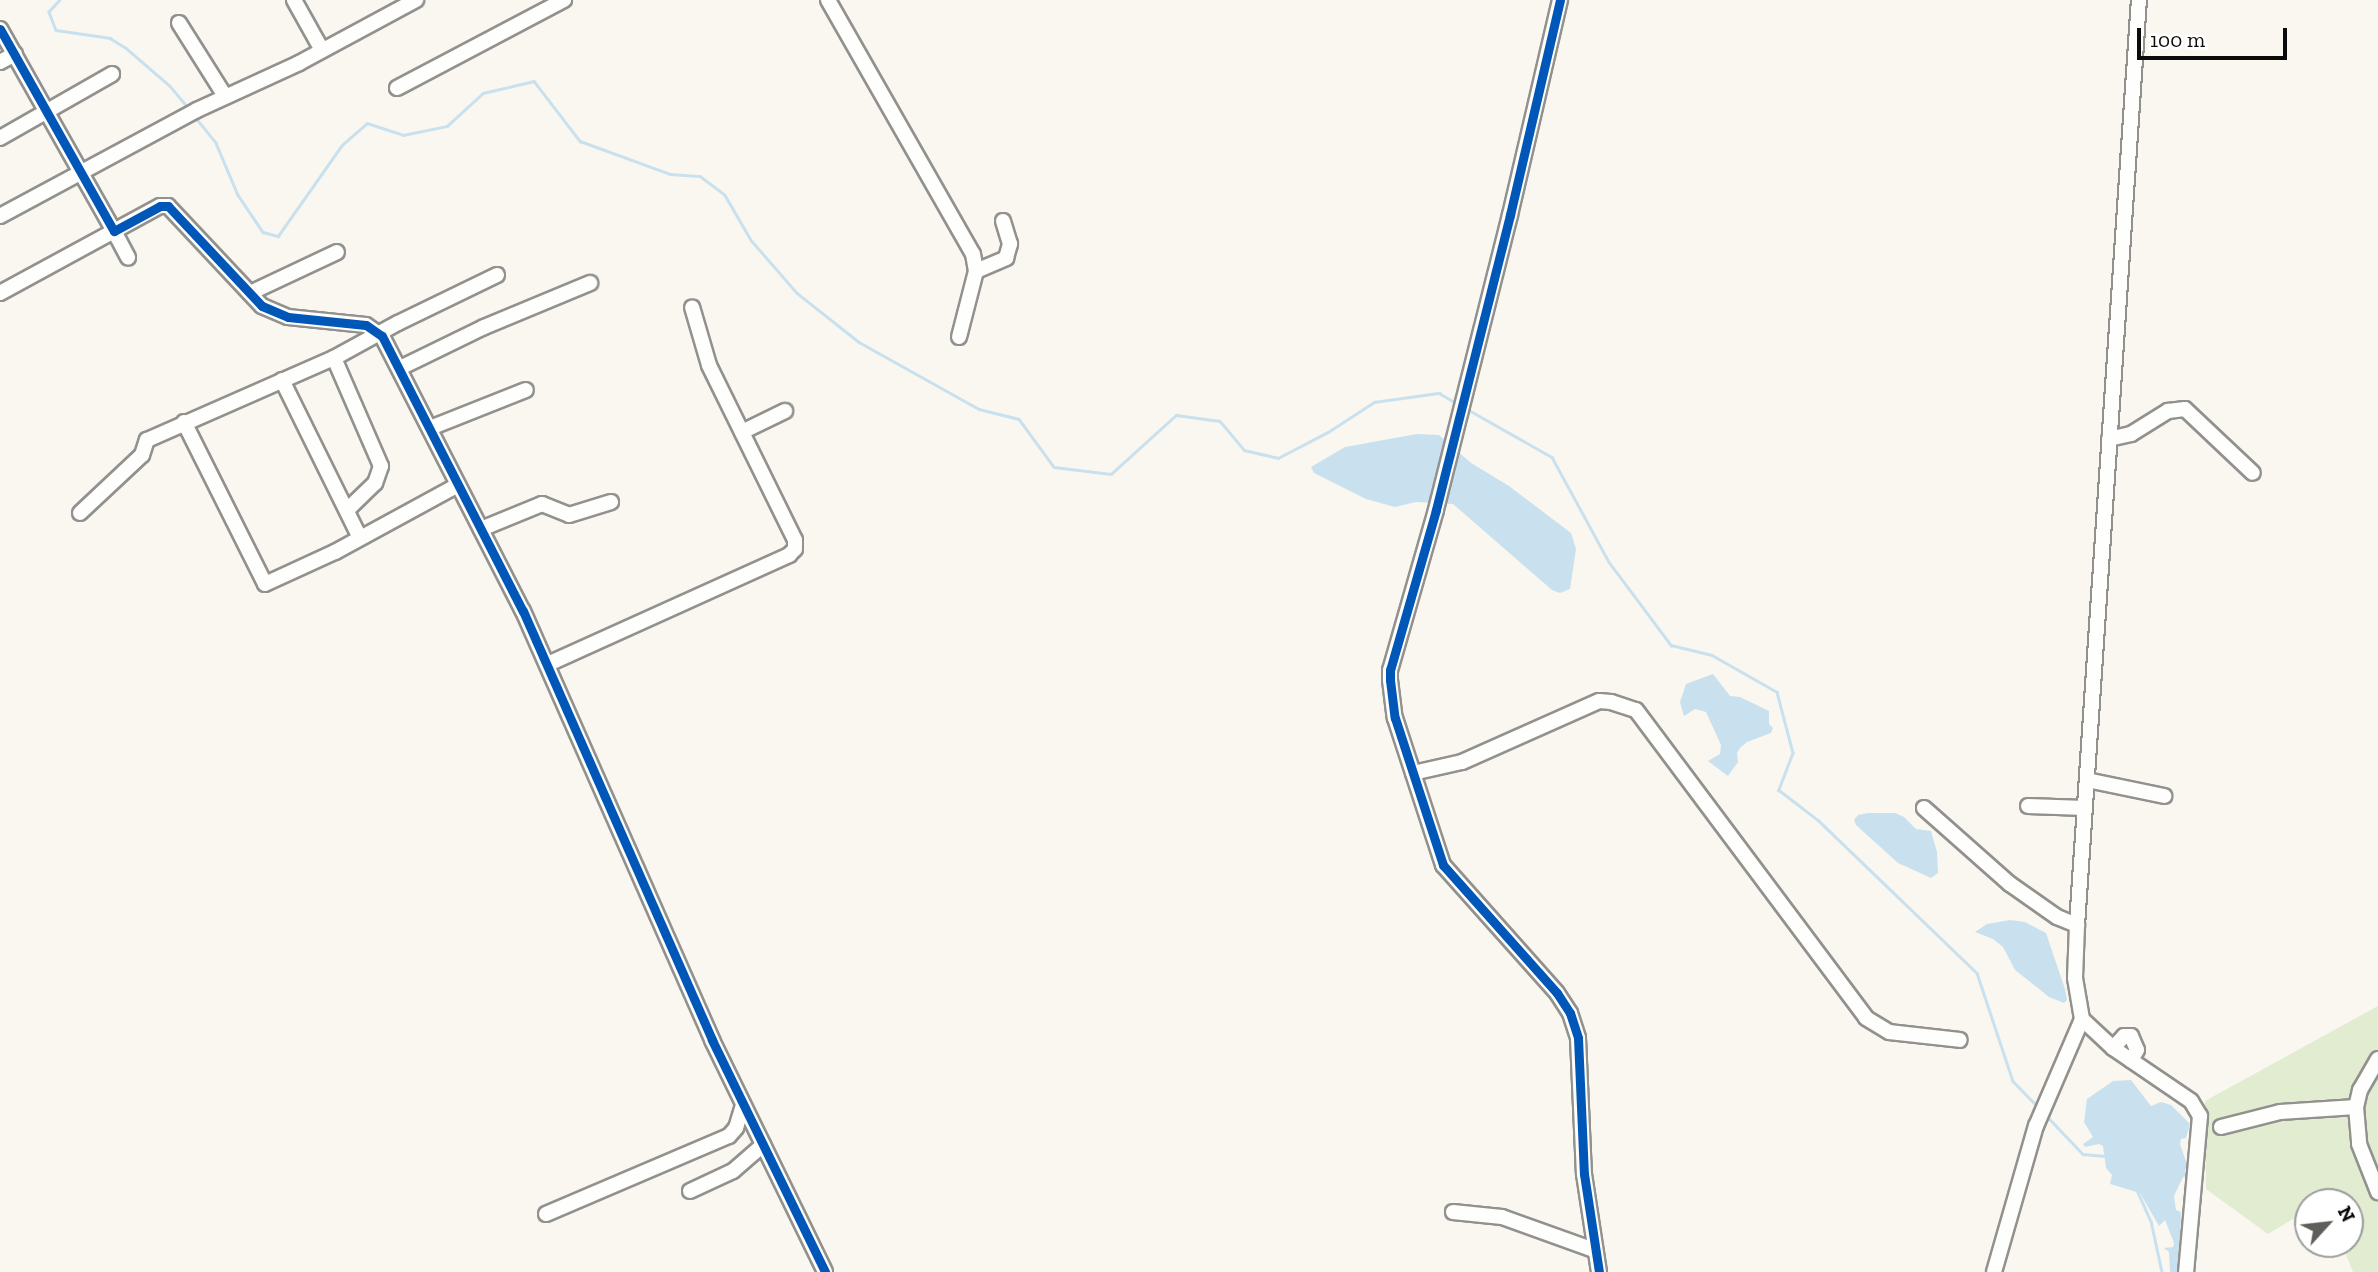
<!DOCTYPE html>
<style>
body{margin:0}
#map{position:relative;width:2378px;height:1272px;overflow:hidden;background:#f9f7ef;font-family:"Zilla Slab",serif}
div>[style]{position:absolute}
[style*='--x']{left:calc(var(--x)*1px);top:calc(var(--y)*1px);width:calc(var(--w)*1px);rotate:calc(var(--a)*1deg)}
.green>*{inset:0;background:#e1ecd1}
.water>*{inset:0;background:#c9e1ef}
.stream>*{height:2.5px;margin:-1.25px;padding:0 1.25px;transform-origin:1.25px;border-radius:1.25px;background:#c9e1ef}
.roads{filter:drop-shadow(2px 0 #92918e) drop-shadow(-2px 0 #92918e) drop-shadow(0 2px #92918e) drop-shadow(0 -2px #92918e)}
.minor>*{height:14px;margin:-7px;padding:0 7px;transform-origin:7px;border-radius:7px;background:#fefefd}
.cycleway>*{height:9px;margin:-4.5px;padding:0 4.5px;transform-origin:4.5px;border-radius:4.5px;background:#0057b8}
span{translate:-50% -50%;white-space:nowrap;text-align:center;line-height:1.15;-webkit-text-stroke:7px #fff;paint-order:stroke}
.north{position:absolute;left:2294px;top:1188px;width:70px;height:70px;box-sizing:border-box;background:#fff;border:2px solid #9d9d9d;border-radius:50%;rotate:63deg;font-size:19px;font-weight:700;line-height:28px;text-align:center;color:#0b0b0b}
.north::after{content:'';display:block;margin:auto;width:24px;height:32px;background:#5e5e5b;clip-path:polygon(50% 0,100% 100%,50% 72%,0 100%)}
.scale{position:absolute;left:2137px;top:28px;width:150px;height:32px;box-sizing:border-box;border:4px solid #0b0b0b;border-top:0;padding-left:9px;font-size:21px;line-height:24px;white-space:nowrap;color:#0b0b0b;-webkit-text-stroke:5px #fff;paint-order:stroke}
</style>
<div id="map">
<div class="green">
<i style="clip-path:polygon(2378px 1006px,2378px 1272px,2353px 1272px,2342px 1244px,2350px 1244px,2350px 1202px,2308px 1202px,2308px 1210px,2268px 1234px,2206px 1189px,2205px 1101px)"></i>
</div>
<div class="water">
<i style="clip-path:polygon(1417px 434px,1439px 435px,1471px 463px,1509px 486px,1571px 533px,1576px 549px,1570px 589px,1560px 593px,1552px 590px,1453px 504px,1416px 502px,1395px 507px,1366px 499px,1314px 473px,1311px 467px,1345px 447px)"></i>
<i style="clip-path:polygon(1713px 674px,1730px 696px,1740px 697px,1769px 711px,1769px 724px,1773px 728px,1771px 733px,1747px 742px,1740px 748px,1737px 753px,1738px 762px,1728px 776px,1708px 761px,1720px 754px,1721px 745px,1706px 712px,1695px 709px,1684px 716px,1680px 702px,1686px 684px)"></i>
<i style="clip-path:polygon(1868px 813px,1895px 813px,1904px 817px,1916px 829px,1931px 831px,1937px 852px,1938px 873px,1931px 878px,1898px 863px,1856px 825px,1854px 820px,1858px 815px)"></i>
<i style="clip-path:polygon(2010px 920px,2025px 922px,2046px 933px,2065px 989px,2067px 1000px,2064px 1003px,2049px 997px,2015px 970px,2003px 947px,1993px 939px,1975px 932px,1987px 924px)"></i>
<i style="clip-path:polygon(2131px 1080px,2151px 1106px,2161px 1102px,2171px 1105px,2190px 1124px,2186px 1138px,2181px 1139px,2180px 1144px,2187px 1164px,2185px 1171px,2188px 1176px,2183px 1177px,2174px 1196px,2176px 1210px,2181px 1212px,2179px 1265px,2182px 1272px,2170px 1272px,2169px 1252px,2164px 1248px,2173px 1247px,2174px 1243px,2165px 1220px,2159px 1226px,2140px 1193px,2110px 1184px,2112px 1175px,2106px 1168px,2103px 1146px,2099px 1144px,2085px 1147px,2083px 1144px,2093px 1137px,2084px 1122px,2087px 1099px,2113px 1081px)"></i>
</div>
<div class="stream">
<i style="--x:60;--y:0;--w:16;--a:133"></i>
<i style="--x:49;--y:12;--w:19;--a:69"></i>
<i style="--x:56;--y:30;--w:55;--a:8.4"></i>
<i style="--x:110;--y:38;--w:19;--a:32"></i>
<i style="--x:126;--y:48;--w:58;--a:40.8"></i>
<i style="--x:170;--y:86;--w:31;--a:50"></i>
<i style="--x:196;--y:118;--w:32;--a:51"></i>
<i style="--x:216;--y:143;--w:56;--a:67.1"></i>
<i style="--x:238;--y:195;--w:45;--a:56"></i>
<i style="--x:263;--y:232;--w:16;--a:15"></i>
<i style="--x:278;--y:236;--w:111;--a:-54.9"></i>
<i style="--x:342;--y:145;--w:33;--a:-41"></i>
<i style="--x:367;--y:123;--w:38;--a:18"></i>
<i style="--x:403;--y:135;--w:45;--a:-11.6"></i>
<i style="--x:447;--y:126;--w:49;--a:-42.5"></i>
<i style="--x:483;--y:93;--w:52;--a:-13.2"></i>
<i style="--x:534;--y:81;--w:76;--a:52.5"></i>
<i style="--x:580;--y:141;--w:96;--a:20.1"></i>
<i style="--x:670;--y:174;--w:30;--a:4"></i>
<i style="--x:700;--y:176;--w:31;--a:37"></i>
<i style="--x:725;--y:195;--w:52;--a:60"></i>
<i style="--x:751;--y:240;--w:70;--a:49"></i>
<i style="--x:797;--y:293;--w:79;--a:38.3"></i>
<i style="--x:859;--y:342;--w:137;--a:29.2"></i>
<i style="--x:979;--y:409;--w:41;--a:14"></i>
<i style="--x:1019;--y:419;--w:59;--a:53.9"></i>
<i style="--x:1054;--y:467;--w:57;--a:7"></i>
<i style="--x:1111;--y:474;--w:88;--a:-42.2"></i>
<i style="--x:1176;--y:415;--w:44;--a:7.8"></i>
<i style="--x:1220;--y:421;--w:38;--a:50"></i>
<i style="--x:1244;--y:450;--w:35;--a:13"></i>
<i style="--x:1278;--y:458;--w:56;--a:-27.5"></i>
<i style="--x:1328;--y:432;--w:55;--a:-33.1"></i>
<i style="--x:1374;--y:402;--w:66;--a:-7.9"></i>
<i style="--x:1439;--y:393;--w:22;--a:30"></i>
<i style="--x:1467;--y:409;--w:98;--a:29.5"></i>
<i style="--x:1552;--y:457;--w:119;--a:61.5"></i>
<i style="--x:1609;--y:562;--w:104;--a:53.2"></i>
<i style="--x:1671;--y:645;--w:42;--a:13.7"></i>
<i style="--x:1712;--y:655;--w:75;--a:29.6"></i>
<i style="--x:1777;--y:692;--w:63;--a:75.3"></i>
<i style="--x:1793;--y:753;--w:40;--a:111"></i>
<i style="--x:1779;--y:790;--w:49;--a:37.6"></i>
<i style="--x:1818;--y:820;--w:221;--a:43.9"></i>
<i style="--x:1977;--y:973;--w:114;--a:71.6"></i>
<i style="--x:2013;--y:1081;--w:36;--a:46"></i>
<i style="--x:2045;--y:1114;--w:55;--a:46.5"></i>
<i style="--x:2083;--y:1154;--w:22;--a:5"></i>
<i style="--x:2137;--y:1190;--w:34;--a:66"></i>
<i style="--x:2151;--y:1221;--w:52;--a:77.8"></i>
</div>
<div class="roads">
<div class="minor">
<i style="--x:294;--y:0;--w:57;--a:60.8"></i>
<i style="--x:828;--y:0;--w:292;--a:60.3"></i>
<i style="--x:973;--y:254;--w:17;--a:80"></i>
<i style="--x:976;--y:271;--w:68;--a:104.4"></i>
<i style="--x:1560;--y:0;--w:221;--a:103.1"></i>
<i style="--x:1510;--y:215;--w:304;--a:104.1"></i>
<i style="--x:1436;--y:510;--w:166;--a:106"></i>
<i style="--x:1390;--y:670;--w:10;--a:90"></i>
<i style="--x:1390;--y:680;--w:38;--a:83"></i>
<i style="--x:1395;--y:718;--w:155;--a:71.9"></i>
<i style="--x:1443;--y:865;--w:171;--a:48.3"></i>
<i style="--x:1557;--y:993;--w:24;--a:57"></i>
<i style="--x:1570;--y:1013;--w:26;--a:72"></i>
<i style="--x:1578;--y:1038;--w:136;--a:87.5"></i>
<i style="--x:1584;--y:1174;--w:99;--a:81.3"></i>
<i style="--x:179;--y:23;--w:86;--a:57.8"></i>
<i style="--x:0;--y:29;--w:232;--a:60.6"></i>
<i style="--x:114;--y:231;--w:52;--a:-28.5"></i>
<i style="--x:160;--y:206;--w:8;--a:0"></i>
<i style="--x:168;--y:206;--w:137;--a:46.8"></i>
<i style="--x:262;--y:306;--w:28;--a:23"></i>
<i style="--x:288;--y:317;--w:78;--a:5.9"></i>
<i style="--x:366;--y:325;--w:19;--a:35"></i>
<i style="--x:382;--y:336;--w:309;--a:62.9"></i>
<i style="--x:523;--y:611;--w:469;--a:66.2"></i>
<i style="--x:712;--y:1040;--w:258;--a:64"></i>
<i style="--x:0;--y:62;--w:17;--a:-28"></i>
<i style="--x:397;--y:88;--w:189;--a:-27.8"></i>
<i style="--x:0;--y:138;--w:129;--a:-29.7"></i>
<i style="--x:0;--y:216;--w:224;--a:-28.3"></i>
<i style="--x:197;--y:110;--w:112;--a:-24.7"></i>
<i style="--x:299;--y:63;--w:133;--a:-28.3"></i>
<i style="--x:976;--y:271;--w:33;--a:-23"></i>
<i style="--x:1006;--y:258;--w:15;--a:-74"></i>
<i style="--x:1010;--y:244;--w:24;--a:-107"></i>
<i style="--x:0;--y:293;--w:130;--a:-28.5"></i>
<i style="--x:114;--y:231;--w:30;--a:62"></i>
<i style="--x:250;--y:293;--w:96;--a:-25.2"></i>
<i style="--x:334;--y:358;--w:118;--a:66.5"></i>
<i style="--x:381;--y:466;--w:18;--a:109"></i>
<i style="--x:375;--y:483;--w:39;--a:136"></i>
<i style="--x:400;--y:368;--w:93;--a:-26"></i>
<i style="--x:484;--y:327;--w:115;--a:-22.5"></i>
<i style="--x:282;--y:380;--w:176;--a:63.7"></i>
<i style="--x:184;--y:422;--w:181;--a:63.4"></i>
<i style="--x:265;--y:584;--w:77;--a:-24.6"></i>
<i style="--x:335;--y:552;--w:140;--a:-28.6"></i>
<i style="--x:430;--y:428;--w:103;--a:-21.6"></i>
<i style="--x:742;--y:432;--w:48;--a:-26"></i>
<i style="--x:2109;--y:439;--w:23;--a:-13"></i>
<i style="--x:2131;--y:434;--w:44;--a:-31.9"></i>
<i style="--x:2168;--y:411;--w:17;--a:-7"></i>
<i style="--x:2185;--y:409;--w:93;--a:43.3"></i>
<i style="--x:80;--y:513;--w:85;--a:-43.1"></i>
<i style="--x:142;--y:455;--w:16;--a:-72"></i>
<i style="--x:147;--y:440;--w:204;--a:-23.7"></i>
<i style="--x:334;--y:358;--w:73;--a:-28.7"></i>
<i style="--x:398;--y:323;--w:110;--a:-25.9"></i>
<i style="--x:481;--y:529;--w:66;--a:-22.3"></i>
<i style="--x:542;--y:504;--w:29;--a:22"></i>
<i style="--x:569;--y:515;--w:44;--a:-17.2"></i>
<i style="--x:548;--y:664;--w:265;--a:-24.3"></i>
<i style="--x:789;--y:555;--w:8;--a:-45"></i>
<i style="--x:795;--y:549;--w:9;--a:-90"></i>
<i style="--x:795;--y:540;--w:195;--a:-116.2"></i>
<i style="--x:709;--y:365;--w:60;--a:-106.3"></i>
<i style="--x:1413;--y:773;--w:50;--a:-12.7"></i>
<i style="--x:1462;--y:762;--w:150;--a:-24"></i>
<i style="--x:1599;--y:701;--w:12;--a:5"></i>
<i style="--x:1611;--y:702;--w:26;--a:18"></i>
<i style="--x:1636;--y:710;--w:384;--a:53.2"></i>
<i style="--x:1866;--y:1018;--w:27;--a:31"></i>
<i style="--x:1889;--y:1032;--w:71;--a:6.4"></i>
<i style="--x:2087;--y:780;--w:79;--a:11.7"></i>
<i style="--x:2028;--y:806;--w:57;--a:2"></i>
<i style="--x:1924;--y:808;--w:115;--a:41.5"></i>
<i style="--x:2010;--y:884;--w:57;--a:35.1"></i>
<i style="--x:2057;--y:917;--w:22;--a:22"></i>
<i style="--x:2082;--y:1019;--w:42;--a:43.1"></i>
<i style="--x:2113;--y:1048;--w:94;--a:34.2"></i>
<i style="--x:2191;--y:1101;--w:17;--a:59"></i>
<i style="--x:2200;--y:1116;--w:157;--a:95.1"></i>
<i style="--x:2113;--y:1048;--w:16;--a:-47"></i>
<i style="--x:2124;--y:1036;--w:7;--a:0"></i>
<i style="--x:2131;--y:1036;--w:15;--a:67"></i>
<i style="--x:2137;--y:1050;--w:12;--a:121"></i>
<i style="--x:2378;--y:1059;--w:36;--a:120"></i>
<i style="--x:2360;--y:1090;--w:17;--a:103"></i>
<i style="--x:2356;--y:1107;--w:37;--a:85"></i>
<i style="--x:2359;--y:1144;--w:52;--a:68.4"></i>
<i style="--x:2221;--y:1127;--w:61;--a:-14.3"></i>
<i style="--x:2280;--y:1112;--w:76;--a:-3.8"></i>
<i style="--x:690;--y:1191;--w:47;--a:-24.9"></i>
<i style="--x:733;--y:1171;--w:40;--a:-41"></i>
<i style="--x:1453;--y:1212;--w:49;--a:5.8"></i>
<i style="--x:1502;--y:1217;--w:98;--a:19.7"></i>
<i style="--x:546;--y:1214;--w:199;--a:-23.1"></i>
<i style="--x:729;--y:1136;--w:11;--a:-49"></i>
<i style="--x:736;--y:1128;--w:24;--a:-73"></i>
<i style="--x:1994;--y:1272;--w:152;--a:-74"></i>
<i style="--x:2036;--y:1126;--w:116;--a:-66.7"></i>
<i style="--x:2082;--y:1019;--w:42;--a:-99.7"></i>
<i style="--x:2075;--y:978;--w:53;--a:-87.8"></i>
<i style="--x:2077;--y:925;--w:927;--a:-86.17"></i>
</div>
</div>
<div class="cycleway">
<i style="--x:1560;--y:0;--w:221;--a:103.1"></i>
<i style="--x:1510;--y:215;--w:304;--a:104.1"></i>
<i style="--x:1436;--y:510;--w:166;--a:106"></i>
<i style="--x:1390;--y:670;--w:10;--a:90"></i>
<i style="--x:1390;--y:680;--w:38;--a:83"></i>
<i style="--x:1395;--y:718;--w:155;--a:71.9"></i>
<i style="--x:1443;--y:865;--w:171;--a:48.3"></i>
<i style="--x:1557;--y:993;--w:24;--a:57"></i>
<i style="--x:1570;--y:1013;--w:26;--a:72"></i>
<i style="--x:1578;--y:1038;--w:136;--a:87.5"></i>
<i style="--x:1584;--y:1174;--w:99;--a:81.3"></i>
<i style="--x:0;--y:29;--w:232;--a:60.6"></i>
<i style="--x:114;--y:231;--w:52;--a:-28.5"></i>
<i style="--x:160;--y:206;--w:8;--a:0"></i>
<i style="--x:168;--y:206;--w:137;--a:46.8"></i>
<i style="--x:262;--y:306;--w:28;--a:23"></i>
<i style="--x:288;--y:317;--w:78;--a:5.9"></i>
<i style="--x:366;--y:325;--w:19;--a:35"></i>
<i style="--x:382;--y:336;--w:309;--a:62.9"></i>
<i style="--x:523;--y:611;--w:469;--a:66.2"></i>
<i style="--x:712;--y:1040;--w:258;--a:64"></i>
</div>
<div class="north">N</div>
<div class="scale">100 m</div>
</div>
